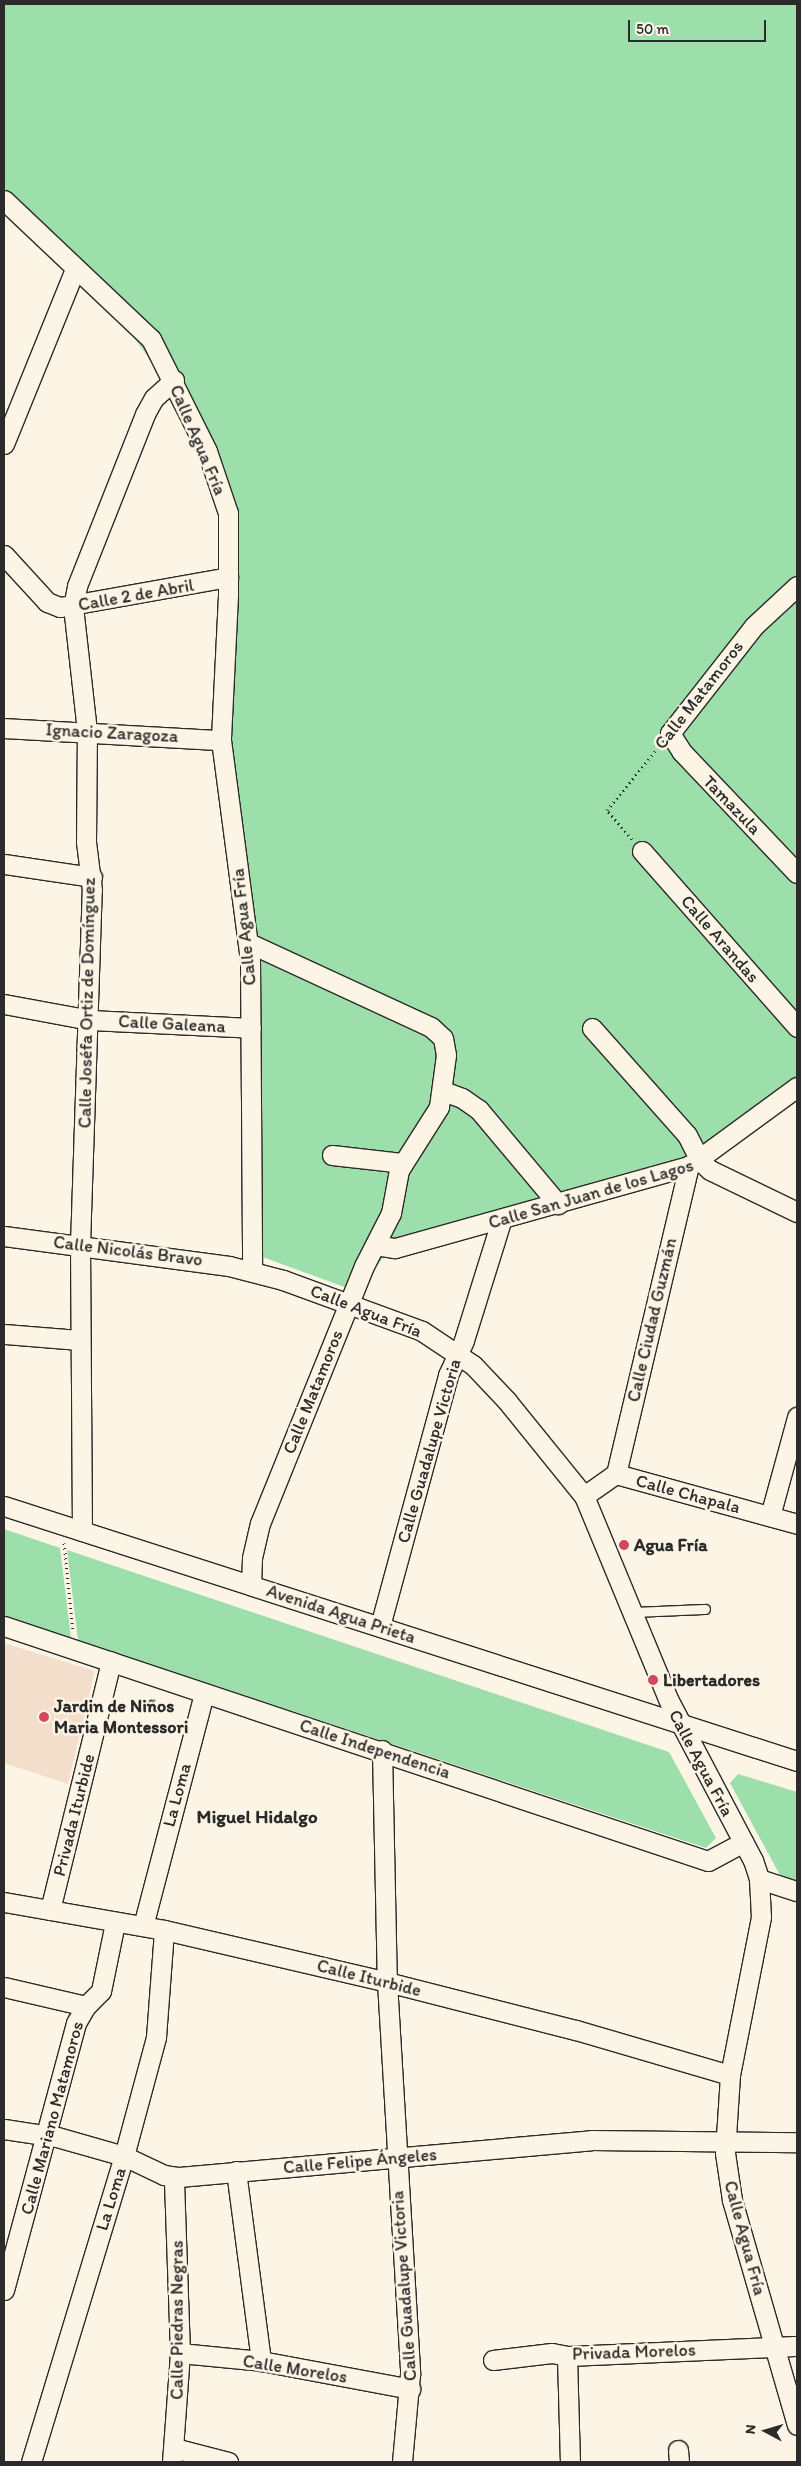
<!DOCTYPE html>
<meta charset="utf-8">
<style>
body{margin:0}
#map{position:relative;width:801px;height:2466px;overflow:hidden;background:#fcf5e5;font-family:Itim,sans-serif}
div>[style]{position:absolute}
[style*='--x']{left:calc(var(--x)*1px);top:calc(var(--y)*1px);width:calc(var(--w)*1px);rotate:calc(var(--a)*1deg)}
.built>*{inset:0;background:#f3decc}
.green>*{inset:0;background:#9ddfaa}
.path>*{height:3px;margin-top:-1.5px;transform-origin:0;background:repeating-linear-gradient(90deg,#2b2b2b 0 1px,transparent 0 5px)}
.roads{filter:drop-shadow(1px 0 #2b2b2b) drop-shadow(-1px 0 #2b2b2b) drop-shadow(0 1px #2b2b2b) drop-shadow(0 -1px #2b2b2b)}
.lane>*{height:9px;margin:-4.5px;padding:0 4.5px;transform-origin:4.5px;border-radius:4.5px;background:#fcf5e5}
.street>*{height:19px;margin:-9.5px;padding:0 9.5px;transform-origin:9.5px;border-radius:9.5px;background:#fcf5e5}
.dots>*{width:14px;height:14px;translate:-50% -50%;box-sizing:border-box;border:2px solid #fcf5e5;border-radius:50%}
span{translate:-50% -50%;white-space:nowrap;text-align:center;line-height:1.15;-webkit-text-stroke:5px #fcf5e5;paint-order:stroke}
.street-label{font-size:18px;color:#2b2b2b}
.poi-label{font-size:18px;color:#2b2b2b;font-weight:700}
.left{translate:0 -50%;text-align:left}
.neighbourhood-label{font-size:19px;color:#2b2b2b;font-weight:700}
.frame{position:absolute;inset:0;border:5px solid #2b2b2b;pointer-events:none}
.north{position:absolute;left:741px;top:2406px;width:50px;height:50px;-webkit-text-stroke:4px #fcf5e5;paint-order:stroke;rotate:276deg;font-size:14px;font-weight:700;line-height:20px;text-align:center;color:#2b2b2b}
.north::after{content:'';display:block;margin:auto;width:18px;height:22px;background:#2b2b2b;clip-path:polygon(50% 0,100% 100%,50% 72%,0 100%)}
.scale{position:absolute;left:628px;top:20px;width:138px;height:22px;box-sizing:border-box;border:2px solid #2b2b2b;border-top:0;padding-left:6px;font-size:15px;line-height:18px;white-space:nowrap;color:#2b2b2b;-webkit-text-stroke:4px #fcf5e5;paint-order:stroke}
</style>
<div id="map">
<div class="built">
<i style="clip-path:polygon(4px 1643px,95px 1671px,68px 1784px,4px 1763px)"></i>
</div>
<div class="green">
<i style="clip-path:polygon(4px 4px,797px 4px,797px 1080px,688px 1166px,385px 1255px,358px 1292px,257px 1255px,245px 930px,224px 764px,223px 489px,169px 385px,111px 307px,4px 198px)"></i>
<i style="clip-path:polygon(4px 1529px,60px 1548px,71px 1638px,4px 1616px)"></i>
<i style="clip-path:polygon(67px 1550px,669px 1752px,716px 1838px,706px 1848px,78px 1640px)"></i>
<i style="clip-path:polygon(738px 1774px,797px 1792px,797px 1882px,781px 1877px,730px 1783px)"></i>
</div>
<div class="path">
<i style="--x:632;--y:839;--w:38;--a:-131"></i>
<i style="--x:607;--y:810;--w:80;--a:-50.6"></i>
<i style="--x:64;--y:1543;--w:88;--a:84.2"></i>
</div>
<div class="roads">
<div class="lane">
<i style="--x:632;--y:1612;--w:73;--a:-2.4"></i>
</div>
<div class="street">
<i style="--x:4;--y:200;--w:202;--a:43.4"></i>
<i style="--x:151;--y:339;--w:125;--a:63.4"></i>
<i style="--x:207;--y:451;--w:65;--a:71.3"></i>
<i style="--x:228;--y:513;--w:82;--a:90"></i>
<i style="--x:228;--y:595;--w:145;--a:92.8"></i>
<i style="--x:221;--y:740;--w:222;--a:82.5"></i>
<i style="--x:250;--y:960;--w:311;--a:89.6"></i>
<i style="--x:4;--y:444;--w:189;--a:-67.9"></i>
<i style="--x:4;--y:555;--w:64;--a:47.5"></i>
<i style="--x:47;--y:602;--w:14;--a:21"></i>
<i style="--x:60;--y:607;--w:171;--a:-10.1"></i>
<i style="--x:797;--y:586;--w:59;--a:137.1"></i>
<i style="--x:754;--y:626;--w:136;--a:128.1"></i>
<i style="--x:670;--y:733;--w:22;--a:58"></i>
<i style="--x:682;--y:752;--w:167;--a:46.5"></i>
<i style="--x:4;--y:728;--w:217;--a:3.2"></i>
<i style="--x:642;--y:851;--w:235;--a:48.6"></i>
<i style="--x:4;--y:864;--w:89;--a:8.4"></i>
<i style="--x:249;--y:943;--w:200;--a:24.8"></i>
<i style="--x:431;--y:1027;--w:16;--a:43"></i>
<i style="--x:443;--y:1038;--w:17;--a:80"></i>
<i style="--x:446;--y:1055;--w:52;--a:97.7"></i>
<i style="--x:439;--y:1107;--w:75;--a:122.4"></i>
<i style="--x:399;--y:1170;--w:44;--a:100.5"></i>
<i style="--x:391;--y:1213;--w:59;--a:117"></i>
<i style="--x:364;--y:1266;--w:277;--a:112"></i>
<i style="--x:260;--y:1523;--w:36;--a:103"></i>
<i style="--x:252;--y:1558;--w:27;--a:92"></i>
<i style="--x:4;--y:1004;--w:87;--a:10.5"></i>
<i style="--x:90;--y:1020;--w:161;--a:2.8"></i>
<i style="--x:592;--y:1028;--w:143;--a:48.4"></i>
<i style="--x:687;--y:1135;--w:29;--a:63"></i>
<i style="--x:700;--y:1161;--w:13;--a:42"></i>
<i style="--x:710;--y:1170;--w:97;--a:25.8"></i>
<i style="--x:443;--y:1091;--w:20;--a:20"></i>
<i style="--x:462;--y:1098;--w:21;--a:35"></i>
<i style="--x:479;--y:1110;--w:123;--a:50"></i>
<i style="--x:332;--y:1155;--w:70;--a:6.5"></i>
<i style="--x:4;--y:1236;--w:227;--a:7.6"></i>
<i style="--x:229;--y:1266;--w:56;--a:14.5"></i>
<i style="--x:283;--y:1280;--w:148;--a:20.1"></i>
<i style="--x:422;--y:1331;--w:61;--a:33.7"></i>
<i style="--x:473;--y:1365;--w:50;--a:46.6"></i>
<i style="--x:507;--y:1401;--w:122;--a:51"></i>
<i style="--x:584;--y:1496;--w:222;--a:67.5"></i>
<i style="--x:669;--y:1701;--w:180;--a:62.2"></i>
<i style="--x:753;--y:1860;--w:20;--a:72"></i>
<i style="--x:759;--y:1879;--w:38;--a:87"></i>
<i style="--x:761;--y:1917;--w:161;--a:101.1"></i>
<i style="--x:730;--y:2075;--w:78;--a:93.7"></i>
<i style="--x:725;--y:2153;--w:48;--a:81.5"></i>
<i style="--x:732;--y:2200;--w:234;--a:73.9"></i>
<i style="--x:375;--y:1245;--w:20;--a:9"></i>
<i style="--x:395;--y:1248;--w:305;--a:-15.6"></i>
<i style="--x:689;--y:1166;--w:134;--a:-36.2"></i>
<i style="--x:4;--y:1334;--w:75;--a:4.6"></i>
<i style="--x:616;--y:1474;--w:317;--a:-76.7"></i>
<i style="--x:584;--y:1496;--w:39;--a:-35"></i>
<i style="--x:616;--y:1474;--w:188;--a:15.4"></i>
<i style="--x:4;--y:1506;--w:833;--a:17.83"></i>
<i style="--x:770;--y:1516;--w:103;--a:-74.7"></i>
<i style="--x:82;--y:1531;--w:286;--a:-90.4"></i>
<i style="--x:80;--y:1245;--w:355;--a:-88.1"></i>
<i style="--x:92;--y:890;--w:48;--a:-97.1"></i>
<i style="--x:86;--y:842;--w:111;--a:-89.5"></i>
<i style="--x:87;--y:731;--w:125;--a:-96.4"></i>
<i style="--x:73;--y:607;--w:21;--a:-79"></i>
<i style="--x:77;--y:586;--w:185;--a:-68.4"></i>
<i style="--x:145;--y:414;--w:18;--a:-61"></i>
<i style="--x:154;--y:398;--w:27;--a:-42"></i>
<i style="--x:4;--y:1626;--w:742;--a:18.46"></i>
<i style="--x:708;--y:1861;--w:40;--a:-28"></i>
<i style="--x:380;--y:1626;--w:260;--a:-74.8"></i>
<i style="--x:448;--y:1375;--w:38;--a:-65"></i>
<i style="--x:464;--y:1340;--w:125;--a:-72.7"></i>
<i style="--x:382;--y:1750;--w:232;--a:88.8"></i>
<i style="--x:387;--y:1982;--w:393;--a:86.6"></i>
<i style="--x:410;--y:2374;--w:88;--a:95.2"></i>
<i style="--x:759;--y:1879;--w:40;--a:18"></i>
<i style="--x:4;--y:1902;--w:162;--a:9.9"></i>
<i style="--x:164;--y:1930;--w:229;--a:13.1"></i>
<i style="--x:387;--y:1982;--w:195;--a:14.3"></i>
<i style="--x:576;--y:2030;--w:160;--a:16.3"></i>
<i style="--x:50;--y:1910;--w:256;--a:-76.2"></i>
<i style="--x:143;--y:1926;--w:240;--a:-75.3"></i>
<i style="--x:4;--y:1987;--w:84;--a:13"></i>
<i style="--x:4;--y:2129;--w:54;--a:8.6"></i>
<i style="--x:57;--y:2137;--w:70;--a:15.8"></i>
<i style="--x:124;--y:2156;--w:44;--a:25.4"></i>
<i style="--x:164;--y:2175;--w:15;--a:8"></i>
<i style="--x:179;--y:2177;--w:414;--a:-5.1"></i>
<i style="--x:591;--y:2140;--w:206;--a:0.6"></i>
<i style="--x:236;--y:2171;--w:192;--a:82.5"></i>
<i style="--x:4;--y:2290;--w:277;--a:-74.9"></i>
<i style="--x:76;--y:2023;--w:20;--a:-60"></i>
<i style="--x:86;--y:2006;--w:21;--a:-45"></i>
<i style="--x:101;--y:1991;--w:69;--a:-78.4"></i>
<i style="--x:180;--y:2353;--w:81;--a:5.6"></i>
<i style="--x:261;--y:2361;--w:152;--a:10.6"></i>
<i style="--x:567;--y:2356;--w:106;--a:88.4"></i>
<i style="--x:493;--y:2360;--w:59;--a:-6.8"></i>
<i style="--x:552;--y:2353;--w:15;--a:11"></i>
<i style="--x:567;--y:2356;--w:230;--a:-2.5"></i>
<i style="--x:174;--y:2448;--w:56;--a:14.5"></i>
<i style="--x:678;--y:2450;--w:12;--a:85"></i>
<i style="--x:31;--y:2462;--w:320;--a:-73.1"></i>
<i style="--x:124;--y:2156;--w:123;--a:-74.9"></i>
<i style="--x:156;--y:2037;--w:107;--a:-85.7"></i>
<i style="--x:172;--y:2462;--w:109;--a:-85.8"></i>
<i style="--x:180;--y:2353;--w:176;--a:-92"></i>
</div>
</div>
<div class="dots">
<i style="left:624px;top:1545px;background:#d1495b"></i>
<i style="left:653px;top:1680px;background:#d1495b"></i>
<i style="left:44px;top:1717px;background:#d1495b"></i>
</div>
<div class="street-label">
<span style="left:198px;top:440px;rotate:67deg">Calle Agua Fría</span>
<span style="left:136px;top:595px;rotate:-10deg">Calle 2 de Abril</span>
<span style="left:699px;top:695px;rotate:-52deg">Calle Matamoros</span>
<span style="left:112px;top:733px;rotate:3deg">Ignacio Zaragoza</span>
<span style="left:732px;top:805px;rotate:46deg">Tamazula</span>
<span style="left:244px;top:927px;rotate:-96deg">Calle Agua Fría</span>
<span style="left:720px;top:939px;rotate:49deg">Calle Arandas</span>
<span style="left:87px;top:1003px;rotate:-89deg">Calle Joséfa Ortiz de Domínguez</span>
<span style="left:172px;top:1024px;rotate:3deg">Calle Galeana</span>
<span style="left:591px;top:1194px;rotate:-16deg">Calle San Juan de los Lagos</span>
<span style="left:128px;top:1251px;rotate:7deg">Calle Nicolás Bravo</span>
<span style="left:366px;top:1311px;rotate:21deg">Calle Agua Fría</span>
<span style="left:652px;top:1320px;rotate:-77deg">Calle Ciudad Guzmán</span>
<span style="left:313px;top:1392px;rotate:-68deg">Calle Matamoros</span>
<span style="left:429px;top:1451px;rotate:-74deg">Calle Guadalupe Victoria</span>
<span style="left:688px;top:1494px;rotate:15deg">Calle Chapala</span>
<span style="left:341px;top:1614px;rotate:18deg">Avenida Agua Prieta</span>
<span style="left:375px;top:1749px;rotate:18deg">Calle Independencia</span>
<span style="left:701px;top:1763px;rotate:62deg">Calle Agua Fría</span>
<span style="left:177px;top:1795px;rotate:-75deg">La Loma</span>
<span style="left:74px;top:1815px;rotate:-76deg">Privada Iturbide</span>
<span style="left:369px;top:1978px;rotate:14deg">Calle Iturbide</span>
<span style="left:52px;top:2118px;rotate:-75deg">Calle Mariano Matamoros</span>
<span style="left:360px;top:2161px;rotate:-5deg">Calle Felipe Ángeles</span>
<span style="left:111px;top:2199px;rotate:-73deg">La Loma</span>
<span style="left:745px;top:2238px;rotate:75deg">Calle Agua Fría</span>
<span style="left:404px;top:2286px;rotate:-94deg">Calle Guadalupe Victoria</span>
<span style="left:177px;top:2320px;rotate:-90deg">Calle Piedras Negras</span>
<span style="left:634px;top:2352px;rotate:-2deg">Privada Morelos</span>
<span style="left:295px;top:2369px;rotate:9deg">Calle Morelos</span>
</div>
<div class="poi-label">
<span class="left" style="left:634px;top:1545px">Agua Fría</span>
<span class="left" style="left:663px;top:1680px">Libertadores</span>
<span class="left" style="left:54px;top:1717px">Jardin de Niños<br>Maria Montessori</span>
</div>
<div class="neighbourhood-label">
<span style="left:257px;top:1817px">Miguel Hidalgo</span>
</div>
<div class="frame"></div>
<div class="north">N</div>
<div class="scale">50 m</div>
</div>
